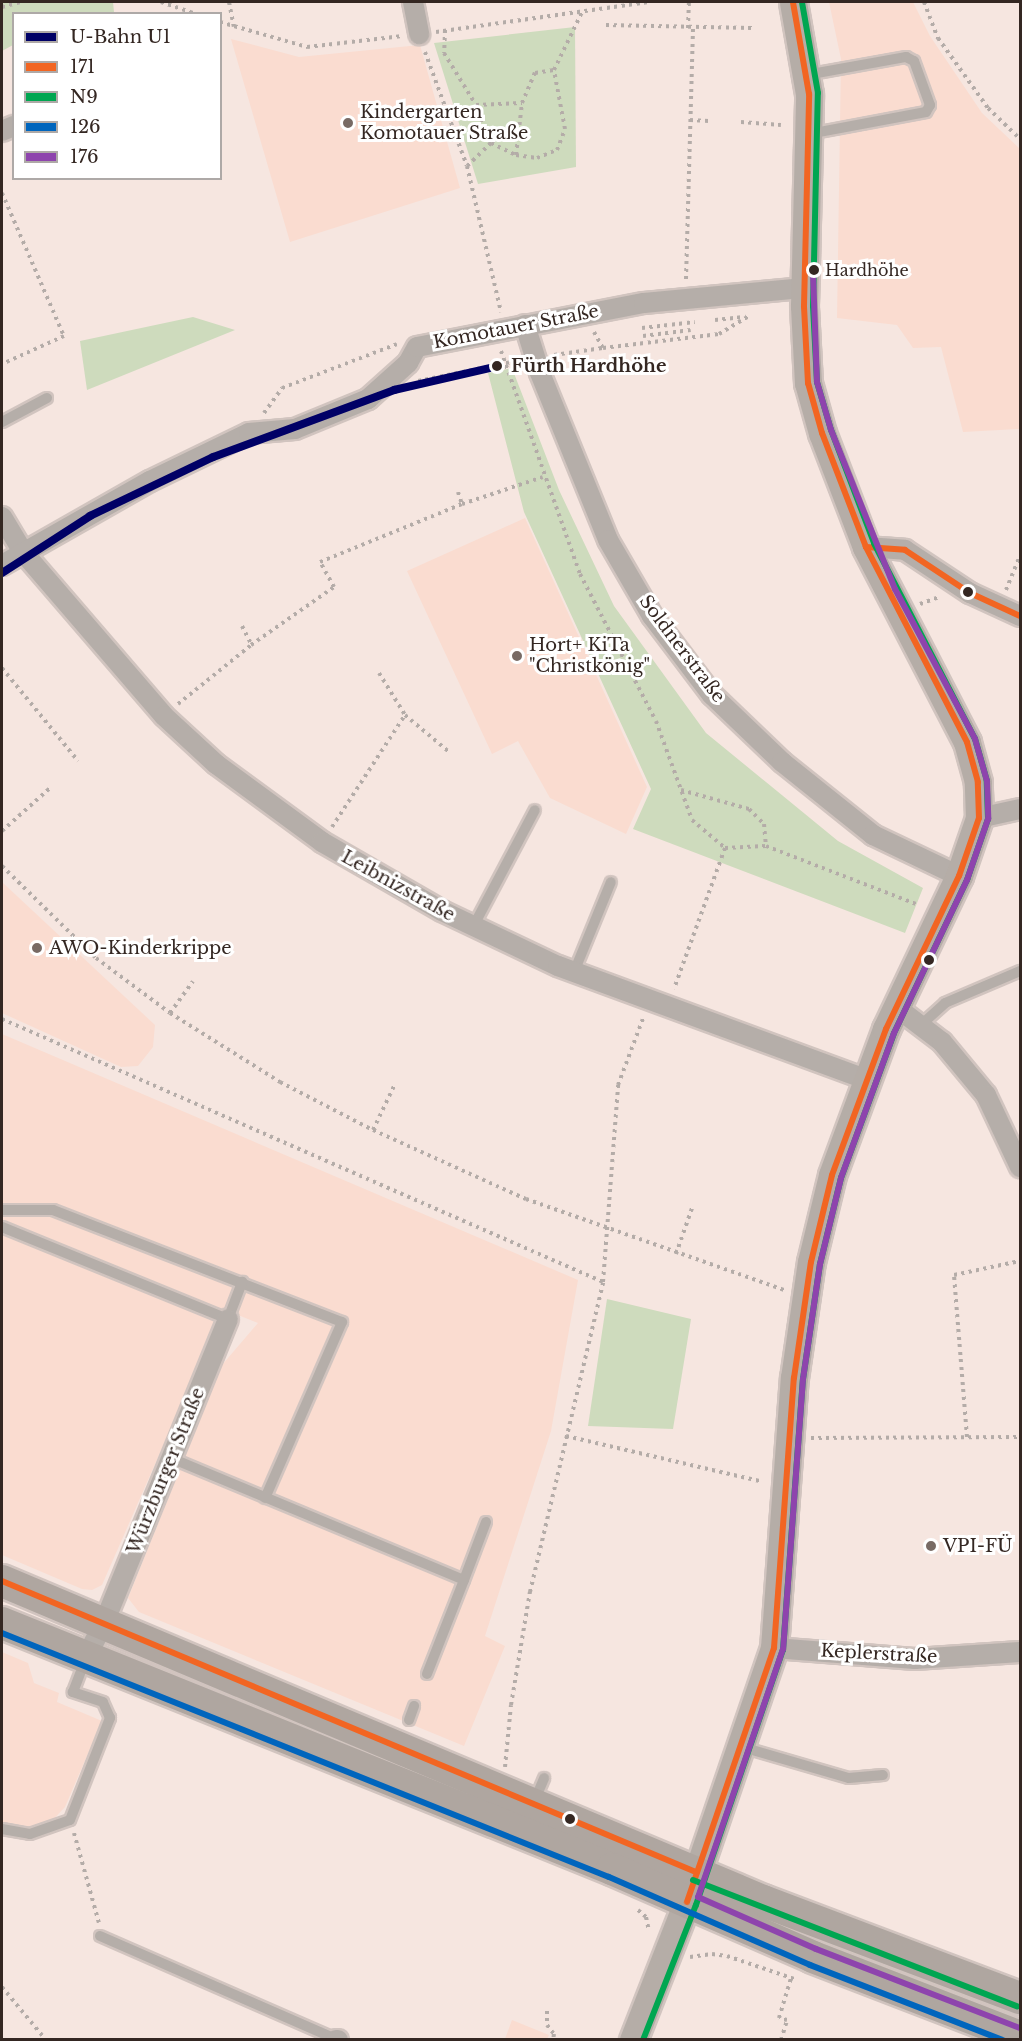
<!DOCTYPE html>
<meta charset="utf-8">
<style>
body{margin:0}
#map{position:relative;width:1022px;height:2041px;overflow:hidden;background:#f6e6e0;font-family:"Libre Baskerville",serif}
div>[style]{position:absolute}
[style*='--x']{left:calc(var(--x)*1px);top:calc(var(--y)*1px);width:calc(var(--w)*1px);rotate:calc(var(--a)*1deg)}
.built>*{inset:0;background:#fadcd0}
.green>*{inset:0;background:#cedbbd}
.path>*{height:4px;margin-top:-2px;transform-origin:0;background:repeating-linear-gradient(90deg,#b4aca8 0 3px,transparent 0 7.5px)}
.roads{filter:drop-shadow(2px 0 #d1c4bf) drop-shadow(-2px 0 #d1c4bf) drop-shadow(0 2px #d1c4bf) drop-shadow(0 -2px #d1c4bf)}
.lane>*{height:10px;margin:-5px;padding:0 5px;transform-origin:5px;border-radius:5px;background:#b5aea9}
.street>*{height:20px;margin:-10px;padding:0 10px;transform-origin:10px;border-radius:10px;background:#b5aea9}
.secondary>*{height:27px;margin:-13.5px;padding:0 13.5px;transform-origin:13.5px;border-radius:13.5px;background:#b5ada7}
.primary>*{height:32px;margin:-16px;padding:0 16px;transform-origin:16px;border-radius:16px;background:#afa6a0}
.bus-1>*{height:6px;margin:-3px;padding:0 3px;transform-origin:3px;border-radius:3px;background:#f26522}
.bus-2>*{height:6px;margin:-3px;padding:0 3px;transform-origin:3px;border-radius:3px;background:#00a651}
.bus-3>*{height:6px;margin:-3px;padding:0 3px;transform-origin:3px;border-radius:3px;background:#0065bd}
.bus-4>*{height:6px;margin:-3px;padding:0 3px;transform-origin:3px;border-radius:3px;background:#8e44ad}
.metro-1>*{height:8px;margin:-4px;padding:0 4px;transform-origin:4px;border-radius:4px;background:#006}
.dots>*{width:16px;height:16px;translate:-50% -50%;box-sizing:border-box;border:3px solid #fff;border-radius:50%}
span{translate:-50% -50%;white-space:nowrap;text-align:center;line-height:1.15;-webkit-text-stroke:6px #fff;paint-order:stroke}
.bus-label{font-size:16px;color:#342722}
.left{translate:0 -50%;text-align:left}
.poi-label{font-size:18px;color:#342722}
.street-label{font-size:18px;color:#342722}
.stop-label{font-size:18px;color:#342722;font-weight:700}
.frame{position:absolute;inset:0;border:3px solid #342722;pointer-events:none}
.legend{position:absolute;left:12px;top:12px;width:210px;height:168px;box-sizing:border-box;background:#fff;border:2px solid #aea9a7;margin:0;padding:8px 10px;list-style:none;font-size:18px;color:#342722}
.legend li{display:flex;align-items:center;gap:12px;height:30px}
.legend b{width:30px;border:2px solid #aea9a7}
</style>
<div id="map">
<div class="built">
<i style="clip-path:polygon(829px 2px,913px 2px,930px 36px,982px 113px,1020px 149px,1020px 429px,963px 432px,941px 347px,913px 348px,897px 325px,837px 318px,841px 59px)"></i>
<i style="clip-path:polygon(231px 39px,299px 57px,420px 45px,460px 188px,290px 242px)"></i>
<i style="clip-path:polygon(525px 518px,647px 787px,626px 834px,550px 798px,518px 741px,492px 754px,407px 571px)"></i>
<i style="clip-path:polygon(2px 882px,155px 1025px,153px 1047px,138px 1066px,121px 1067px,2px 1013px)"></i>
<i style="clip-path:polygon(2px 1034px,578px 1280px,551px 1431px,485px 1636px,505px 1646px,464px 1746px,139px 1612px,128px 1598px,222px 1365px,258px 1323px,223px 1309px,102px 1585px,92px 1590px,82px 1589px,2px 1555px)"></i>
<i style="clip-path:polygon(2px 1652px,28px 1663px,34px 1683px,59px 1693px,57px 1702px,102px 1721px,65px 1807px,50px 1823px,32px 1827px,2px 1822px)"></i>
<i style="clip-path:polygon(512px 2020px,549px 2035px,547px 2039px,505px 2039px)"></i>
</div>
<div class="green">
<i style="clip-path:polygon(2px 2px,113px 2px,114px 12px,14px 14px,13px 45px,2px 51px)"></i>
<i style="clip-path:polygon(575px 27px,576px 167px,478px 184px,434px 43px)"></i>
<i style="clip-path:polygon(193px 317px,235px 330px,87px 390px,80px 341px)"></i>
<i style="clip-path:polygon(512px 368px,559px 490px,614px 606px,706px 733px,838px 841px,923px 888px,905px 933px,633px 829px,651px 789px,524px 512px,488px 373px)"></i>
<i style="clip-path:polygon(607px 1299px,691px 1319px,673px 1429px,588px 1426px)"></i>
</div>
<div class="path">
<i style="--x:161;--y:2;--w:36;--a:19"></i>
<i style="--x:229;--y:2;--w:25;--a:79"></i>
<i style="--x:924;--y:2;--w:39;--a:69"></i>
<i style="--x:938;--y:38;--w:86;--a:54.5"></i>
<i style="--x:988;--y:108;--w:45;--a:44.1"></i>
<i style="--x:2;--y:7;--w:20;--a:-15"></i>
<i style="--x:220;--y:22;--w:91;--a:16"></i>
<i style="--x:307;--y:47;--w:96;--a:-6.6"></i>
<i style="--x:606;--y:25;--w:146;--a:1.2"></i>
<i style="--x:688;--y:28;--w:26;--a:-88"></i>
<i style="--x:445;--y:30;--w:23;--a:92"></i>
<i style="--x:444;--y:53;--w:61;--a:58.4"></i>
<i style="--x:476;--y:105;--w:41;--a:68.5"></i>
<i style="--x:491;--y:143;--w:33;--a:136"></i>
<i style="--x:436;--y:32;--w:215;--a:-8"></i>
<i style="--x:425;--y:52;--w:121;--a:69.8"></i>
<i style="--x:467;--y:166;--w:150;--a:76.9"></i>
<i style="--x:476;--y:105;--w:46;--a:-2.5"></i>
<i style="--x:522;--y:103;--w:33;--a:-67"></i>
<i style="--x:535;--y:73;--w:19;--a:-9"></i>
<i style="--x:690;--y:120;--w:19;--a:3"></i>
<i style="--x:741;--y:122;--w:40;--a:4.3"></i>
<i style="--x:491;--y:143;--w:28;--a:26"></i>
<i style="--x:516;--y:155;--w:21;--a:8"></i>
<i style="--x:537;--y:158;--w:22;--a:-22"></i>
<i style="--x:557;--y:150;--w:22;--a:-69"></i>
<i style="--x:565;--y:129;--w:60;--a:-100.6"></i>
<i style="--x:554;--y:70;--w:64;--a:-64.2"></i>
<i style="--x:516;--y:155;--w:52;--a:-83.4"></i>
<i style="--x:2;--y:193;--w:156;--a:66.6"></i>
<i style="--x:64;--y:336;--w:68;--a:155.7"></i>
<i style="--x:686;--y:279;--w:251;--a:-88.4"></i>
<i style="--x:715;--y:320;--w:31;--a:-6"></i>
<i style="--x:642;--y:328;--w:53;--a:-6.5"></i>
<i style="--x:594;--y:332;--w:18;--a:61"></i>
<i style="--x:603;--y:348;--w:117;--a:-6.9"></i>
<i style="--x:719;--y:334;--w:35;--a:-31"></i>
<i style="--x:643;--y:336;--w:48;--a:-7.1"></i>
<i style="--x:501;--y:351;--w:237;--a:70.5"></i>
<i style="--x:580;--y:574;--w:165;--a:62.7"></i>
<i style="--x:656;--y:721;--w:105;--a:70"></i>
<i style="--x:692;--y:820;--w:43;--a:40.3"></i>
<i style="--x:725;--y:848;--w:150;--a:109.9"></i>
<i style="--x:554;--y:355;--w:49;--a:-8.1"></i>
<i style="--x:418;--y:381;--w:100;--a:-11.5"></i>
<i style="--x:264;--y:413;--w:31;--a:-54"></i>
<i style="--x:282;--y:388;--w:123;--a:-20.9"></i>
<i style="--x:458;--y:492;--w:13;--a:72"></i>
<i style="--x:1006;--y:590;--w:37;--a:-68"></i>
<i style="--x:920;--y:604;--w:20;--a:-20"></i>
<i style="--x:242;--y:626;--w:20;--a:63"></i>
<i style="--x:2;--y:668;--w:120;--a:50.7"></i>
<i style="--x:379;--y:673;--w:49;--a:58.2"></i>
<i style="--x:405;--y:715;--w:56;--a:39.9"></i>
<i style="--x:178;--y:704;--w:94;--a:-38.9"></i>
<i style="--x:251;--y:645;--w:101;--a:-34.9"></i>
<i style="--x:334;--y:587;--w:29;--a:-119"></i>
<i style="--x:320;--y:562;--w:153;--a:-22.2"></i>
<i style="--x:462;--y:504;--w:85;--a:-18.4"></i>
<i style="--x:681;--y:790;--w:71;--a:15.6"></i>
<i style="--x:749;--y:809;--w:21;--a:45"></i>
<i style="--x:764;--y:824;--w:22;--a:85"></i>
<i style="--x:332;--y:827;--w:134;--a:-56.9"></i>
<i style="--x:2;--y:831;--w:66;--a:-41.9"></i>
<i style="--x:725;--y:848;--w:41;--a:-2.8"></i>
<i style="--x:766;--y:846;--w:164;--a:21.1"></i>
<i style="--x:2;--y:866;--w:132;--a:44.4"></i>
<i style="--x:96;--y:958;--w:92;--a:36.6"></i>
<i style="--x:170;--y:1013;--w:130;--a:32.1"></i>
<i style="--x:280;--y:1082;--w:105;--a:27.3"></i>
<i style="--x:373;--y:1130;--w:168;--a:24.3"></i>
<i style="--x:526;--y:1199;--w:274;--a:19.4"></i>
<i style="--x:170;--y:1013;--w:39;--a:-54"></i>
<i style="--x:2;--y:1019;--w:656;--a:23.63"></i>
<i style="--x:373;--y:1130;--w:49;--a:-64.5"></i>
<i style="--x:676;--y:1254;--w:49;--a:-70.8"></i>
<i style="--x:566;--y:1436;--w:202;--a:13.1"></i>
<i style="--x:967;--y:1437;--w:163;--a:-94.6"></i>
<i style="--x:954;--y:1275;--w:67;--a:-12"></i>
<i style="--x:811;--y:1438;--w:209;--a:-0.3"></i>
<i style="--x:505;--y:1767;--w:62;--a:-84.5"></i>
<i style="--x:511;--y:1705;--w:115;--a:-80.5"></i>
<i style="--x:530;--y:1592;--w:318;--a:-76.7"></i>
<i style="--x:603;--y:1282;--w:198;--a:-85.6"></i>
<i style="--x:618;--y:1085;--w:74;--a:-69.4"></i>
<i style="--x:74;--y:1833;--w:93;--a:74.5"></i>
<i style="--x:638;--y:1910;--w:11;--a:41"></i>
<i style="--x:646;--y:1917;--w:14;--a:78"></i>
<i style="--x:690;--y:1957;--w:22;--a:-8"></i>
<i style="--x:712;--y:1954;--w:15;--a:8"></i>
<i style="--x:727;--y:1956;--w:74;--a:18.9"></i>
<i style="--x:2;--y:1987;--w:69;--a:50.3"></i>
<i style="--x:547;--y:2011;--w:14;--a:90"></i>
<i style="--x:547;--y:2025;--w:11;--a:52"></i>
<i style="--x:554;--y:2034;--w:6;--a:99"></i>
<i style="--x:781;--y:2040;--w:21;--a:-73"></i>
<i style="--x:787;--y:2020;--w:8;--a:-166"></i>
<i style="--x:779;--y:2018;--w:42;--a:-73.3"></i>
</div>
<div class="roads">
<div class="lane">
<i style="--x:806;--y:75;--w:102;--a:-10.2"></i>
<i style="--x:906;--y:57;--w:9;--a:27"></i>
<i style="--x:914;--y:61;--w:47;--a:70"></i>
<i style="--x:930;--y:105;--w:8;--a:120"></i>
<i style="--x:926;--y:112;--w:120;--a:169.4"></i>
<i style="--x:2;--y:422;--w:51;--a:-28.1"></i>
<i style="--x:473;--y:927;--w:132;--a:-62.1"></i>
<i style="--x:574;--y:972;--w:97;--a:-67.7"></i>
<i style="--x:922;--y:1024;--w:31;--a:-42"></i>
<i style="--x:945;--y:1003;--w:82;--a:-23.1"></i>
<i style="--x:2;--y:1210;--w:51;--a:0"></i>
<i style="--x:53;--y:1210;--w:310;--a:21.2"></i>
<i style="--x:342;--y:1322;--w:192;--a:113.6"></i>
<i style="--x:2;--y:1227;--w:244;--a:22.2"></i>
<i style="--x:228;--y:1319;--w:40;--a:-69"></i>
<i style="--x:171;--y:1458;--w:317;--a:22.6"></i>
<i style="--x:464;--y:1580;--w:101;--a:111.5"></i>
<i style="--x:464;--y:1580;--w:62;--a:-69.2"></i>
<i style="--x:409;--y:1720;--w:15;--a:-70"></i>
<i style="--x:742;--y:1747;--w:111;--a:16.2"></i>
<i style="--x:849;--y:1778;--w:34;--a:-5"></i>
<i style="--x:534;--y:1802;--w:26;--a:-67"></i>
<i style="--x:2;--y:1829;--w:28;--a:10"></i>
<i style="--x:30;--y:1834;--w:42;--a:-19.3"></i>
<i style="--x:70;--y:1820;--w:110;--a:-68.6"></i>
<i style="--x:110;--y:1718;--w:17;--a:-114"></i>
<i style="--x:103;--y:1702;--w:32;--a:-162"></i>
<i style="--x:73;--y:1692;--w:34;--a:-69"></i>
<i style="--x:100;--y:1936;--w:257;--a:23.6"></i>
</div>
<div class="street">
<i style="--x:413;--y:2;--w:33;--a:79"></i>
<i style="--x:2;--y:131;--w:13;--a:-23"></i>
<i style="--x:525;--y:325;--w:50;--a:72.6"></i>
<i style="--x:540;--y:373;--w:180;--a:67.8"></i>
<i style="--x:608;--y:540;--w:88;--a:59.9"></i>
<i style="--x:652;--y:616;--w:99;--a:52.8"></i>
<i style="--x:712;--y:695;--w:97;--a:43.7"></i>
<i style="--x:782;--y:762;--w:117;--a:38.7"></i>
<i style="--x:873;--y:835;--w:95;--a:25.5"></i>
<i style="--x:2;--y:517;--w:41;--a:59"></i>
<i style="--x:23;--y:552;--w:216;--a:49.3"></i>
<i style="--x:164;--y:716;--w:71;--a:42.7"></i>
<i style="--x:216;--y:764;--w:132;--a:36.3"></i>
<i style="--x:322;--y:842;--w:138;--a:29.9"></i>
<i style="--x:442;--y:911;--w:128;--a:25.4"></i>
<i style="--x:558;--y:966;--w:327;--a:20.2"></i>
<i style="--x:866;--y:547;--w:39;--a:4"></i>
<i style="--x:905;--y:550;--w:78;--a:33.5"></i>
<i style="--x:970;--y:593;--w:55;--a:24.7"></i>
<i style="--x:2;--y:565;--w:170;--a:-29.6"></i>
<i style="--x:150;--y:481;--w:110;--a:-25.9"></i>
<i style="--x:249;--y:433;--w:46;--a:-5"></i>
<i style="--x:295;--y:429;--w:79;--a:-22.3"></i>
<i style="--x:368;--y:399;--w:54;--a:-42"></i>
<i style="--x:408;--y:363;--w:18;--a:-61"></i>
<i style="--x:417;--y:347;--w:231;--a:-11"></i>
<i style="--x:644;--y:303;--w:161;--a:-5.4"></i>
<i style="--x:979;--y:818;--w:42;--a:-12.4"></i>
<i style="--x:896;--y:1007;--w:58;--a:37.3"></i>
<i style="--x:942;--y:1042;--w:69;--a:50.3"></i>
<i style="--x:986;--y:1095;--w:80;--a:64.7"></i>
<i style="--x:774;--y:1648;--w:141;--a:4.5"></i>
<i style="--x:915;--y:1659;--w:105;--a:-3.8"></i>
<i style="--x:86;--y:1657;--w:38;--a:-62"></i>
<i style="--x:104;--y:1623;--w:328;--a:-67.8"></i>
<i style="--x:336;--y:2040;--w:2;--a:0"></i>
</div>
<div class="secondary">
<i style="--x:633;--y:2040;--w:148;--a:-68.6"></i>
<i style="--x:687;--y:1902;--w:268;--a:-71.1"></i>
<i style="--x:774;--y:1648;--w:271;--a:-85.8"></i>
<i style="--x:794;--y:1378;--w:117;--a:-81.7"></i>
<i style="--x:811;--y:1262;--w:89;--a:-76.4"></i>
<i style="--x:832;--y:1175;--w:156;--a:-69.7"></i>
<i style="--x:886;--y:1029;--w:170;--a:-64.5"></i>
<i style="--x:959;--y:876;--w:61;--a:-71"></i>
<i style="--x:979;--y:818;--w:36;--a:-92"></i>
<i style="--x:978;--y:782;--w:41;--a:-105.4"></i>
<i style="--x:967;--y:742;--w:220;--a:-117.4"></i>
<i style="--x:866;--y:547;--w:122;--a:-111.1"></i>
<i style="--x:822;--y:433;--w:52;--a:-105.6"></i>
<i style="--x:808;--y:383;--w:77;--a:-93"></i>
<i style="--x:804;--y:306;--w:212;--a:-88.6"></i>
<i style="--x:809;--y:94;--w:93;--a:-99.9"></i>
</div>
<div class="primary">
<i style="--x:2;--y:1581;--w:826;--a:22.81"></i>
<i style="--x:763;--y:1901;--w:275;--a:20.7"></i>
<i style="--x:2;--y:1623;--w:658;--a:21.96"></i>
<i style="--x:612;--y:1869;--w:219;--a:23.6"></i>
<i style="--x:813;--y:1957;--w:222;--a:21.1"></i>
</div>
</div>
<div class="bus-1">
<i style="--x:866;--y:547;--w:39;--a:4"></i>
<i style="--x:905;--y:550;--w:78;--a:33.5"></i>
<i style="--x:970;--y:593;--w:55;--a:24.7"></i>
<i style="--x:2;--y:1581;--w:753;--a:22.75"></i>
<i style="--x:687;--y:1902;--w:268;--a:-71.1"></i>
<i style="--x:774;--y:1648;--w:271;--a:-85.8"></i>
<i style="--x:794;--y:1378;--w:117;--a:-81.7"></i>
<i style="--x:811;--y:1262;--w:89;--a:-76.4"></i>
<i style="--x:832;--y:1175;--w:156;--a:-69.7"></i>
<i style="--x:886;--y:1029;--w:170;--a:-64.5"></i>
<i style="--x:959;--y:876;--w:61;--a:-71"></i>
<i style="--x:979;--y:818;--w:36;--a:-92"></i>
<i style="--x:978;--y:782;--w:41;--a:-105.4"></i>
<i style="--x:967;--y:742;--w:220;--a:-117.4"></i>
<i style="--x:866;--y:547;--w:122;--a:-111.1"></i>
<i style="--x:822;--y:433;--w:52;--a:-105.6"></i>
<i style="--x:808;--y:383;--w:77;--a:-93"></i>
<i style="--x:804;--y:306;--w:212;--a:-88.6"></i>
<i style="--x:809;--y:94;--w:93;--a:-99.9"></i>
</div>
<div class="bus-2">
<i style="--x:693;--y:1880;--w:348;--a:21.3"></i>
<i style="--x:643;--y:2040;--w:145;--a:-68.6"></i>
<i style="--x:696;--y:1905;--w:269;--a:-71.2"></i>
<i style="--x:783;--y:1650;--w:272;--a:-85.8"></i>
<i style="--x:803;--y:1379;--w:116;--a:-81.6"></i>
<i style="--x:820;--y:1264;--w:89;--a:-76.3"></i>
<i style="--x:841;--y:1178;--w:154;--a:-69.9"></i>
<i style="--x:894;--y:1033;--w:170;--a:-64.5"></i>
<i style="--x:967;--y:880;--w:65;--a:-71"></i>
<i style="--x:988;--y:819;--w:38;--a:-92"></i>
<i style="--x:987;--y:781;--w:44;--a:-105.9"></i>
<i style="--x:975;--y:739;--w:220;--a:-117.3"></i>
<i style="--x:874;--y:543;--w:121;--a:-110.8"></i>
<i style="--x:831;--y:430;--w:50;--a:-106.3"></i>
<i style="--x:817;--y:382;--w:76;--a:-93"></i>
<i style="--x:813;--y:306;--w:213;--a:-88.7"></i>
<i style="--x:818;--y:93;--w:92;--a:-100"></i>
</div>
<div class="bus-3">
<i style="--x:2;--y:1633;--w:654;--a:21.9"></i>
<i style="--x:609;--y:1877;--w:219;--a:23.6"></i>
<i style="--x:810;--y:1965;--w:206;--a:21.3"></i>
</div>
<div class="bus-4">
<i style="--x:813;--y:273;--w:109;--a:87.9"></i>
<i style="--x:817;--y:382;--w:50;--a:73.7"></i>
<i style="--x:831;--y:430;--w:171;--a:68.1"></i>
<i style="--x:895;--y:589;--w:170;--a:61.9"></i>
<i style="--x:975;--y:739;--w:44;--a:74.1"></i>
<i style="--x:987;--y:781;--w:38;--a:88"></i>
<i style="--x:988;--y:819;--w:65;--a:109"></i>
<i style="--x:967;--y:880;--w:170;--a:115.5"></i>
<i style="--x:894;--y:1033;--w:154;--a:110.1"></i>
<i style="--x:841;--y:1178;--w:89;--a:103.7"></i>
<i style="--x:820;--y:1264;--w:116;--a:98.4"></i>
<i style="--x:803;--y:1379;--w:271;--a:94.2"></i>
<i style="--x:783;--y:1649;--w:262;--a:108.9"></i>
<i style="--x:698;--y:1897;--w:129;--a:23.8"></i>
<i style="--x:816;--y:1949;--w:219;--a:21.2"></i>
</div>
<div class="metro-1">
<i style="--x:2;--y:573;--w:105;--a:-32.9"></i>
<i style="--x:90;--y:516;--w:136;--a:-25.6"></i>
<i style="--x:213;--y:457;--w:193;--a:-20.3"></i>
<i style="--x:394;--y:390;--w:108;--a:-12.9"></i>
</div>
<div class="dots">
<i style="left:348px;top:123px;background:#786a64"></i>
<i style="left:814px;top:270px;background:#342722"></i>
<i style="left:497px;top:366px;background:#342722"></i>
<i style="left:968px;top:592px;background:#342722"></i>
<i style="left:517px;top:656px;background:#786a64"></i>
<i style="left:37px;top:948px;background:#786a64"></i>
<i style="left:929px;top:960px;background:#342722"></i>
<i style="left:931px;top:1546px;background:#786a64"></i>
<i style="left:570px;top:1819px;background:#342722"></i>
</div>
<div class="bus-label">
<span class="left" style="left:825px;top:270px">Hardhöhe</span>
</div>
<div class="poi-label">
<span class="left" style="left:360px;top:123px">Kindergarten<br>Komotauer Straße</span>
<span class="left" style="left:529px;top:656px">Hort+ KiTa<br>"Christkönig"</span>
<span class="left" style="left:49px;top:948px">AWO-Kinderkrippe</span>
<span class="left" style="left:943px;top:1546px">VPI-FÜ</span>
</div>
<div class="street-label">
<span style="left:516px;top:327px;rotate:-11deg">Komotauer Straße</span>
<span style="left:682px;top:649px;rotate:53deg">Soldnerstraße</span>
<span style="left:398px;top:886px;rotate:29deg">Leibnizstraße</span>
<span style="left:166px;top:1471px;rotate:-68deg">Würzburger Straße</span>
<span style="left:879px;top:1654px;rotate:3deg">Keplerstraße</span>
</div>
<div class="stop-label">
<span class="left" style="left:511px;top:366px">Fürth Hardhöhe</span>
</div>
<div class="frame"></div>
<ul class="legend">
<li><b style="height:8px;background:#006"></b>U-Bahn U1</li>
<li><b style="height:8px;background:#f26522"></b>171</li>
<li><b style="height:8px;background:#00a651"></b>N9</li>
<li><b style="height:8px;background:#0065bd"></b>126</li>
<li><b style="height:8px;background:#8e44ad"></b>176</li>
</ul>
</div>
